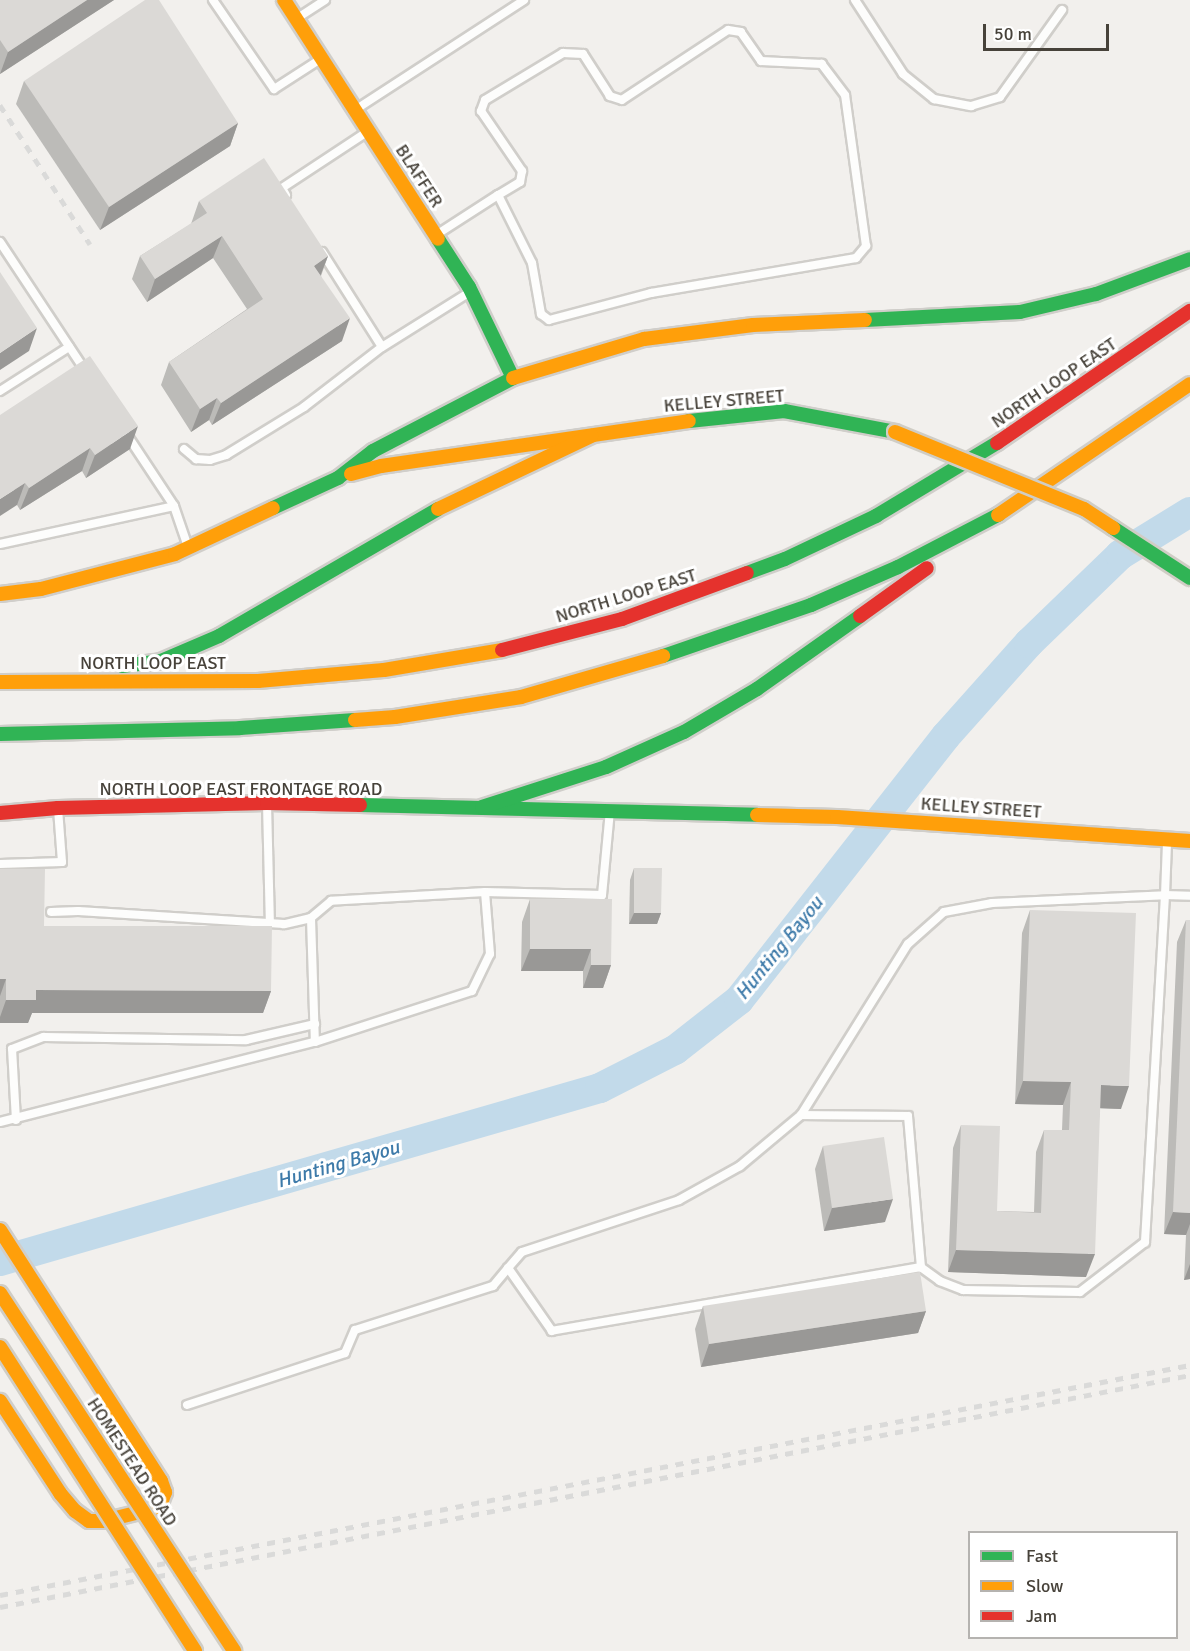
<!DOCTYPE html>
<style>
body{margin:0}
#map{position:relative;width:1190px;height:1651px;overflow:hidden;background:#f2f0ed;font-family:Signika,sans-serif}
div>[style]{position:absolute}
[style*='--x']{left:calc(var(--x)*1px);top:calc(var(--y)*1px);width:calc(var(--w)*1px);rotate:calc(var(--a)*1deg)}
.river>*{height:30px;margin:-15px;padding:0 15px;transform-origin:15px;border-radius:15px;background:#c2daea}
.roads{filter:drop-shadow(2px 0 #d0ceca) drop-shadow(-2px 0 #d0ceca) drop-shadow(0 2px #d0ceca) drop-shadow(0 -2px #d0ceca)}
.lane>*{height:8px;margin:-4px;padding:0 4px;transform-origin:4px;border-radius:4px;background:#fdfdfc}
.fast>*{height:14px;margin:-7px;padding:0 7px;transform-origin:7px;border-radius:7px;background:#30b455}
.slow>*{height:14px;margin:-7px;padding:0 7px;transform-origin:7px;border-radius:7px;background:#ff9f0a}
.jam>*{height:14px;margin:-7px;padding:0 7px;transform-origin:7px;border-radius:7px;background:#e5322d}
.rail>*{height:4.5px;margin-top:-2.25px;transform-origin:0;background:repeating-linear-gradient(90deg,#dadad9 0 8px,transparent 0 16px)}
.bridges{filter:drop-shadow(2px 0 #d0cdc5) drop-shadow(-2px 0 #d0cdc5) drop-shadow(0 2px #d0cdc5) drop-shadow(0 -2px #d0cdc5)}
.fast-bridge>*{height:14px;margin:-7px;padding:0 7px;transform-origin:7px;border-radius:7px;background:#30b455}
.slow-bridge>*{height:14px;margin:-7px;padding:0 7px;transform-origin:7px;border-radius:7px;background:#ff9f0a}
.wall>*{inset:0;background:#bcbbb8}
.shaded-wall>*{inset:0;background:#999896}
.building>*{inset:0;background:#dbd9d6}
span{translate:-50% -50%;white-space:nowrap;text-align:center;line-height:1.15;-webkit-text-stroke:6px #fff;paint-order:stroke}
.street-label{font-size:18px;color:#47423a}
.water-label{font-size:20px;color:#3d7aa9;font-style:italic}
.legend{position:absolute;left:968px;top:1531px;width:210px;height:108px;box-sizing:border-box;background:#fff;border:2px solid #b5b3b0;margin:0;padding:8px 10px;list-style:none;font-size:18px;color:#47423a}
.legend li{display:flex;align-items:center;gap:12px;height:30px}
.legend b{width:30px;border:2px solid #b5b3b0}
.scale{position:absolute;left:983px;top:24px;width:126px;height:27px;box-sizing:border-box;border:3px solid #47423a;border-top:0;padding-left:8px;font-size:18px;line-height:21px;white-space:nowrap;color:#47423a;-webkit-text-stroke:4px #fff;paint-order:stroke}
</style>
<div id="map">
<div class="river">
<i style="--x:0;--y:1261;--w:624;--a:-16.08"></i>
<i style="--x:600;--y:1088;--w:84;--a:-26.9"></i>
<i style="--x:675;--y:1050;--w:81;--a:-38"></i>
<i style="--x:739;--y:1000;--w:335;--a:-51.9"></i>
<i style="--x:946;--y:736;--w:125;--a:-48.3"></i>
<i style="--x:1029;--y:643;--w:127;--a:-44"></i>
<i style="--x:1120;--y:555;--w:82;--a:-31.6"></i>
</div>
<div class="roads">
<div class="lane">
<i style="--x:213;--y:0;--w:108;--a:55.6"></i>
<i style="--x:274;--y:89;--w:54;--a:-32.8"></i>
<i style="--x:855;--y:0;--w:88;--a:57"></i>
<i style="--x:903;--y:74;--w:40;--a:39"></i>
<i style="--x:934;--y:99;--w:38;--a:11"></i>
<i style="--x:971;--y:106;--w:30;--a:-17"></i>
<i style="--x:1000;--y:97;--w:107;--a:-54.5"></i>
<i style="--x:299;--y:17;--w:31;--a:-33"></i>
<i style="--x:358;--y:108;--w:198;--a:-33"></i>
<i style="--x:286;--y:195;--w:8;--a:-120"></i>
<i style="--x:282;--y:188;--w:102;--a:-33.4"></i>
<i style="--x:436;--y:235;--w:74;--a:-32.8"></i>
<i style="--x:498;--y:195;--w:76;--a:63.4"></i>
<i style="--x:532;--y:263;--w:52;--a:80"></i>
<i style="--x:541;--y:314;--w:10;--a:37"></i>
<i style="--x:549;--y:320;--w:106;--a:-14.8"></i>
<i style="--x:651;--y:293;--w:208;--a:-9.7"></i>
<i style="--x:856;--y:258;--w:16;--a:-50"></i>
<i style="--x:866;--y:246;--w:152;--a:-97.9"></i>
<i style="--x:845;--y:95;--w:39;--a:-127"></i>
<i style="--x:822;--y:64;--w:61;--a:-177.2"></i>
<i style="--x:761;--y:61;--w:35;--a:-125"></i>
<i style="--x:741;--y:32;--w:13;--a:-171"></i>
<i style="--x:728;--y:30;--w:127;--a:146.6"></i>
<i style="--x:622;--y:100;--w:13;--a:-162"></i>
<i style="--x:610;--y:96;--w:50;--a:-122.7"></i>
<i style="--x:583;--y:54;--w:20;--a:-177"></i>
<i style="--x:563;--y:53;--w:91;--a:148.9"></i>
<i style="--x:485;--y:100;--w:12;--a:110"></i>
<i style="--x:481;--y:111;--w:73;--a:55.7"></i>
<i style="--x:522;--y:171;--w:11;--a:100"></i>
<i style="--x:520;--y:182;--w:26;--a:149"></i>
<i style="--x:0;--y:242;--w:156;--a:56.5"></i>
<i style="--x:322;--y:252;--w:112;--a:57.7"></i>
<i style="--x:382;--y:347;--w:102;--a:-32.1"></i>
<i style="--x:0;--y:391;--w:82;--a:-32.5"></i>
<i style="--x:127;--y:435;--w:85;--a:56.5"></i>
<i style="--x:174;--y:506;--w:43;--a:71.1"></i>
<i style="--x:184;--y:449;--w:16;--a:40"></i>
<i style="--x:196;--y:459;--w:14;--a:4"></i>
<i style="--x:210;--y:460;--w:17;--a:-17"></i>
<i style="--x:226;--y:455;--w:92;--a:-31.6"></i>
<i style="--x:304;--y:407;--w:98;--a:-37.6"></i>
<i style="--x:0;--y:544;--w:178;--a:-12.3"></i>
<i style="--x:267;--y:804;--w:119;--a:88.6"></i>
<i style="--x:1167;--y:843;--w:52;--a:92.2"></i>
<i style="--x:1165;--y:895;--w:25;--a:2"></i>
<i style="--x:0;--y:864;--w:62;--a:-1.8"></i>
<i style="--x:62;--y:862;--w:53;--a:-94.3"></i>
<i style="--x:485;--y:892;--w:117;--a:1.5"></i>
<i style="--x:602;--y:895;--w:84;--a:-84.6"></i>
<i style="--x:311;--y:918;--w:124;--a:88.2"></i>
<i style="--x:801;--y:1115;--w:107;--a:0.5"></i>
<i style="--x:908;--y:1116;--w:152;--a:85.1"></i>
<i style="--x:16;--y:1120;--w:71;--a:-93.2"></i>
<i style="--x:12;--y:1049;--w:34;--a:-21"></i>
<i style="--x:44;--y:1037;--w:202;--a:0.9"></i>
<i style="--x:246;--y:1040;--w:71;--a:-13.1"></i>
<i style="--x:0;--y:1122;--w:325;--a:-14.3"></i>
<i style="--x:315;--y:1042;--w:165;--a:-18"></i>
<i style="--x:472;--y:991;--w:41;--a:-64.1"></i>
<i style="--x:490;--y:954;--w:62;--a:-94.6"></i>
<i style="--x:485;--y:892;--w:154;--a:176.7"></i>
<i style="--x:331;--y:901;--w:26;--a:140"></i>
<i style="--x:311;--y:918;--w:28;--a:167"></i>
<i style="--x:284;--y:924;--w:206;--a:-176.4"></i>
<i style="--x:78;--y:911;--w:27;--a:178"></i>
<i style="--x:187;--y:1405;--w:166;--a:-18.2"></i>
<i style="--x:345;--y:1353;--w:25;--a:-67"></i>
<i style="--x:355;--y:1330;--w:145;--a:-17.7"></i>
<i style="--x:493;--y:1286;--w:23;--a:-50"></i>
<i style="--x:508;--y:1268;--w:21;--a:-49"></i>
<i style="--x:522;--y:1252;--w:165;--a:-18.3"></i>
<i style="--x:679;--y:1200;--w:70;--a:-29.1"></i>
<i style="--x:740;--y:1166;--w:80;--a:-39.9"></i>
<i style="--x:801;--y:1115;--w:202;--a:-58"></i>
<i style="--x:908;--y:944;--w:48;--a:-41.6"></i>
<i style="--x:944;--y:912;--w:49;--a:-10.6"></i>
<i style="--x:992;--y:903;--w:173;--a:-2.6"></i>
<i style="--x:1165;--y:895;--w:348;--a:93.3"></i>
<i style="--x:1145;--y:1242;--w:82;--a:142.4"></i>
<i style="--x:1080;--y:1292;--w:117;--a:-179"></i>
<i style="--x:963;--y:1290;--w:25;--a:-159"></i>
<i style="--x:940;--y:1281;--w:24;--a:-144"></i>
<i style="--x:921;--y:1267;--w:375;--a:170.2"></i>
<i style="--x:552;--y:1331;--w:77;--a:-124.9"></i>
</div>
<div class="fast">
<i style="--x:865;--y:320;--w:155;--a:-3"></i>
<i style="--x:1020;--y:312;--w:78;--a:-13.3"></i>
<i style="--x:1096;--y:294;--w:100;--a:-20.4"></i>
<i style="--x:689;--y:421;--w:96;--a:-6"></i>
<i style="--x:784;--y:411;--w:113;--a:10.7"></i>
<i style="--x:273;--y:508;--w:72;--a:-24.8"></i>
<i style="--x:338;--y:478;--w:44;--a:-37.6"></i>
<i style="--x:373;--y:451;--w:158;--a:-27.5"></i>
<i style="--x:513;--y:378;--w:101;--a:-115.8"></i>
<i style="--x:469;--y:287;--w:57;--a:-122.9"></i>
<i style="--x:747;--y:573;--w:40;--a:-20.2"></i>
<i style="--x:785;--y:559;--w:101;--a:-25.3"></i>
<i style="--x:876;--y:516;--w:141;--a:-31.1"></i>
<i style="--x:663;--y:656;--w:157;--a:-19"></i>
<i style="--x:811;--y:605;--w:95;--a:-23.6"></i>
<i style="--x:898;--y:567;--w:113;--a:-27.5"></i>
<i style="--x:122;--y:666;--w:39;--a:-7"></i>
<i style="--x:161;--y:661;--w:63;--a:-23.3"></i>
<i style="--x:219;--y:636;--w:253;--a:-30.1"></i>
<i style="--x:0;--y:734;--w:240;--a:-1.4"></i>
<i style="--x:240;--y:728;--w:115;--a:-4"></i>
<i style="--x:360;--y:805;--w:397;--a:1.4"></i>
<i style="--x:482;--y:807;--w:130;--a:-17.9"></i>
<i style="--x:606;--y:767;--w:85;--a:-24.2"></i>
<i style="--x:684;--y:732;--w:85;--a:-30.5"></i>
<i style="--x:757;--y:689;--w:126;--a:-35.3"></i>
</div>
<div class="slow">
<i style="--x:284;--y:0;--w:284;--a:57.2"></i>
<i style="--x:513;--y:378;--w:137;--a:-16.6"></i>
<i style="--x:644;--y:339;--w:110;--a:-7.3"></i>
<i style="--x:753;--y:325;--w:112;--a:-2.6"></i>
<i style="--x:351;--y:474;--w:31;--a:-15"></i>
<i style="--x:381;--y:466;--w:311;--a:-8.3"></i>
<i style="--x:438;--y:509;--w:170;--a:-25.5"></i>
<i style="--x:998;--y:515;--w:232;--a:-34.3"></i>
<i style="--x:0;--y:594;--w:41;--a:-7"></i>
<i style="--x:41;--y:589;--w:138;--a:-14.6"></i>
<i style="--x:175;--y:554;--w:108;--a:-25.1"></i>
<i style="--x:0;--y:682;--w:258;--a:-0.2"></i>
<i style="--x:258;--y:681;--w:126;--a:-5"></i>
<i style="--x:384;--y:670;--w:120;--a:-9.6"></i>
<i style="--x:355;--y:720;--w:40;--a:-4.3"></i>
<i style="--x:395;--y:717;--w:128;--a:-9"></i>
<i style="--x:521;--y:697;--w:148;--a:-16.1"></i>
<i style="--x:757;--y:815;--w:80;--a:1.4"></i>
<i style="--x:837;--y:817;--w:354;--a:3.9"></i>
<i style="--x:0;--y:1230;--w:298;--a:57.3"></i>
<i style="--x:161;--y:1481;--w:12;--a:70"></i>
<i style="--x:165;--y:1492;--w:12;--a:110"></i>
<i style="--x:161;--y:1503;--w:11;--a:146"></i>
<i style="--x:152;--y:1509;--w:50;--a:166.2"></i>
<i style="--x:103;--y:1521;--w:14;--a:180"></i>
<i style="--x:89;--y:1521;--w:17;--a:-144"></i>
<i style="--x:75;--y:1511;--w:23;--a:-130"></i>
<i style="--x:60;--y:1493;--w:110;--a:-123.1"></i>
</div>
<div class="jam">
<i style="--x:997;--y:443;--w:234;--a:-34.4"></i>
<i style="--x:860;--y:616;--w:82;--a:-35.6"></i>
<i style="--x:502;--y:650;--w:124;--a:-14.5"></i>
<i style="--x:622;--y:619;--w:133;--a:-20.2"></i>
<i style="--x:0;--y:813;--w:58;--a:-4.9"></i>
<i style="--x:58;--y:808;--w:209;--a:-1.4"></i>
<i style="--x:267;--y:803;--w:93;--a:1.2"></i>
</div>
</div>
<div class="rail">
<i style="--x:0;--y:105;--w:166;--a:57.1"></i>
<i style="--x:0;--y:1595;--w:1212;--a:-10.94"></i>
<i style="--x:0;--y:1607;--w:1212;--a:-11.03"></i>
</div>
<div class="bridges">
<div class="fast-bridge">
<i style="--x:1113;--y:528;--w:92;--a:33"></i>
</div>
<div class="slow-bridge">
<i style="--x:895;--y:432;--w:204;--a:22.2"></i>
<i style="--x:1084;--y:509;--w:35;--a:33"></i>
<i style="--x:0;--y:1293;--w:428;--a:56.8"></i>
<i style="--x:0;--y:1347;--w:361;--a:57.3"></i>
</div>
</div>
<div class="wall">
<i style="clip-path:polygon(0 0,114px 0,0 74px)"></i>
<i style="clip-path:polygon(24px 81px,238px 123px,230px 146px,100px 230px,16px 104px)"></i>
<i style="clip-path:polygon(199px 201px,328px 256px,321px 276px,342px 341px,212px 425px,209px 420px,191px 432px,161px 385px,169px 362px,247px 309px,213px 258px,147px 302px,132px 279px,140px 256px,191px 224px)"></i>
<i style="clip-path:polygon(0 415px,130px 449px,86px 478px,82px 471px,20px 510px,17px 505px)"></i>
<i style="clip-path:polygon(634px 868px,661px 913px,657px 924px,629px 924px,630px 880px)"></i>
<i style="clip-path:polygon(0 869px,44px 926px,271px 991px,263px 1013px,32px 1013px,28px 1023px,0 1023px)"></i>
<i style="clip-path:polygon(530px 899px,611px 965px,603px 988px,583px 988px,583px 971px,521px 971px,522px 922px)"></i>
<i style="clip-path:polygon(1030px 910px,1121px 1109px,1100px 1108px,1086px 1277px,948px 1272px,953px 1148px,961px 1125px,997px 1211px,1034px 1212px,1036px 1152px,1044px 1130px,1062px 1130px,1063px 1105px,1015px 1104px,1022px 933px)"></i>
<i style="clip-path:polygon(1186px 920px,1190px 920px,1190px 1279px,1184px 1280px,1186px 1235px,1164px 1234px,1177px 942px)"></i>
<i style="clip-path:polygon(823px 1146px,885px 1222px,824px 1231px,815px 1169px)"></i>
<i style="clip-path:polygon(703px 1306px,926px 1311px,918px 1333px,701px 1367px,695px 1329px)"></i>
</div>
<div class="shaded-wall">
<i style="clip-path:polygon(87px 0,114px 0,0 74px,8px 52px)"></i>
<i style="clip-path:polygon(238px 123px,230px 146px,100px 230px,109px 207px)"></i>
<i style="clip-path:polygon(222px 236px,213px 258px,147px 302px,155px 279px)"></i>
<i style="clip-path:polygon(328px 256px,319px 279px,314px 266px)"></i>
<i style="clip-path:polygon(350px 318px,342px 341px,212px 425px,221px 403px)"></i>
<i style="clip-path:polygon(37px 328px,29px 351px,0 370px,0 353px)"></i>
<i style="clip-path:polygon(217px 398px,209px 420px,191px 432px,200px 409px)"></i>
<i style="clip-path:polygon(138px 426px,130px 449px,86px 478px,95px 455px)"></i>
<i style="clip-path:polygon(90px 448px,82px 471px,20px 510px,29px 488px)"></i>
<i style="clip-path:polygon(25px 483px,17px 505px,0 516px,0 499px)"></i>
<i style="clip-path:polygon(634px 913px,661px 913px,657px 924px,629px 924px)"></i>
<i style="clip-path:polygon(530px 949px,591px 949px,583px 971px,521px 971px)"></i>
<i style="clip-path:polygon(591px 965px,611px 965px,603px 988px,583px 988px)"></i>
<i style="clip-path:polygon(0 979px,6px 979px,0 996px)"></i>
<i style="clip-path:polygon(36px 990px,271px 991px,263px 1013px,32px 1013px,28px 1023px,0 1023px,0 1017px,6px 1000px)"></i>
<i style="clip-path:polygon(1023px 1081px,1071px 1082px,1063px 1105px,1015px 1104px)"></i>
<i style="clip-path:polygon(1101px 1085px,1129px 1086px,1121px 1109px,1093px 1108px)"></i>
<i style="clip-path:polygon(893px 1199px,885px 1222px,824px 1231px,832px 1208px)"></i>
<i style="clip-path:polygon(1173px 1212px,1190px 1213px,1190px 1224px,1186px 1235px,1164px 1234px)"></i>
<i style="clip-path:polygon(956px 1250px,1095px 1254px,1086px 1277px,948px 1272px)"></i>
<i style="clip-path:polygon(1190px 1264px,1190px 1279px,1184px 1280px)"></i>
<i style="clip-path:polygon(926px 1311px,918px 1333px,701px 1367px,709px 1344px)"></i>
</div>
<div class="building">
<i style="clip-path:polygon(0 0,87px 0,8px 52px,0 40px)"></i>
<i style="clip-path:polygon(145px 0,159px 0,238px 123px,109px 207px,24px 81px)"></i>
<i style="clip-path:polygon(264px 158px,328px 256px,314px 266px,350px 318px,221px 403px,217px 398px,200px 409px,169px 362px,263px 299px,222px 236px,155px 279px,140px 256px,207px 213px,199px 201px)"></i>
<i style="clip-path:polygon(0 272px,37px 328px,0 353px)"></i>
<i style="clip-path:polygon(90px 356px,138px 426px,95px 455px,90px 448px,29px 488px,25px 483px,0 499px,0 415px)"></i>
<i style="clip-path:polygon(634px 868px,662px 868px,661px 913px,634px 913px)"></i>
<i style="clip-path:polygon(0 869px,45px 869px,44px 926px,272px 926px,271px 991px,36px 990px,36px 1000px,6px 1000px,6px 979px,0 979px)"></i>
<i style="clip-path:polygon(530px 899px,612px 899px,611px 965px,591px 965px,591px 949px,530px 949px)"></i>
<i style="clip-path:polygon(1030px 910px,1136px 913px,1129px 1086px,1101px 1085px,1095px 1254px,956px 1250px,961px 1125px,1000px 1126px,997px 1211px,1041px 1213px,1044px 1130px,1069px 1130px,1071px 1082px,1023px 1081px)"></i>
<i style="clip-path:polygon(1186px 920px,1190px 920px,1190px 1213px,1173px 1212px)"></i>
<i style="clip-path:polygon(884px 1137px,893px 1199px,832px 1208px,823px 1146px)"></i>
<i style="clip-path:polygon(920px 1272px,926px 1311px,709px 1344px,703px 1306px)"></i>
</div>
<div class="street-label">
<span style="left:419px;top:176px;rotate:57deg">BLAFFER</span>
<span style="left:1054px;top:383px;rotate:-34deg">NORTH LOOP EAST</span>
<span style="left:724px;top:401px;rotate:-5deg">KELLEY STREET</span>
<span style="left:626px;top:596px;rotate:-17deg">NORTH LOOP EAST</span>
<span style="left:153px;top:663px">NORTH LOOP EAST</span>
<span style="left:241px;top:789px">NORTH LOOP EAST FRONTAGE ROAD</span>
<span style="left:981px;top:808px;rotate:4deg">KELLEY STREET</span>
<span style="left:132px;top:1462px;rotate:57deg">HOMESTEAD ROAD</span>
</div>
<div class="water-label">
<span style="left:779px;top:948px;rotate:-51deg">Hunting Bayou</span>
<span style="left:338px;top:1164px;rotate:-16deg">Hunting Bayou</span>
</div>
<ul class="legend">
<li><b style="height:8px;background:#30b455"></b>Fast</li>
<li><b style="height:8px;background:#ff9f0a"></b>Slow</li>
<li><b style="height:8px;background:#e5322d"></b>Jam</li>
</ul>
<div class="scale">50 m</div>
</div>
